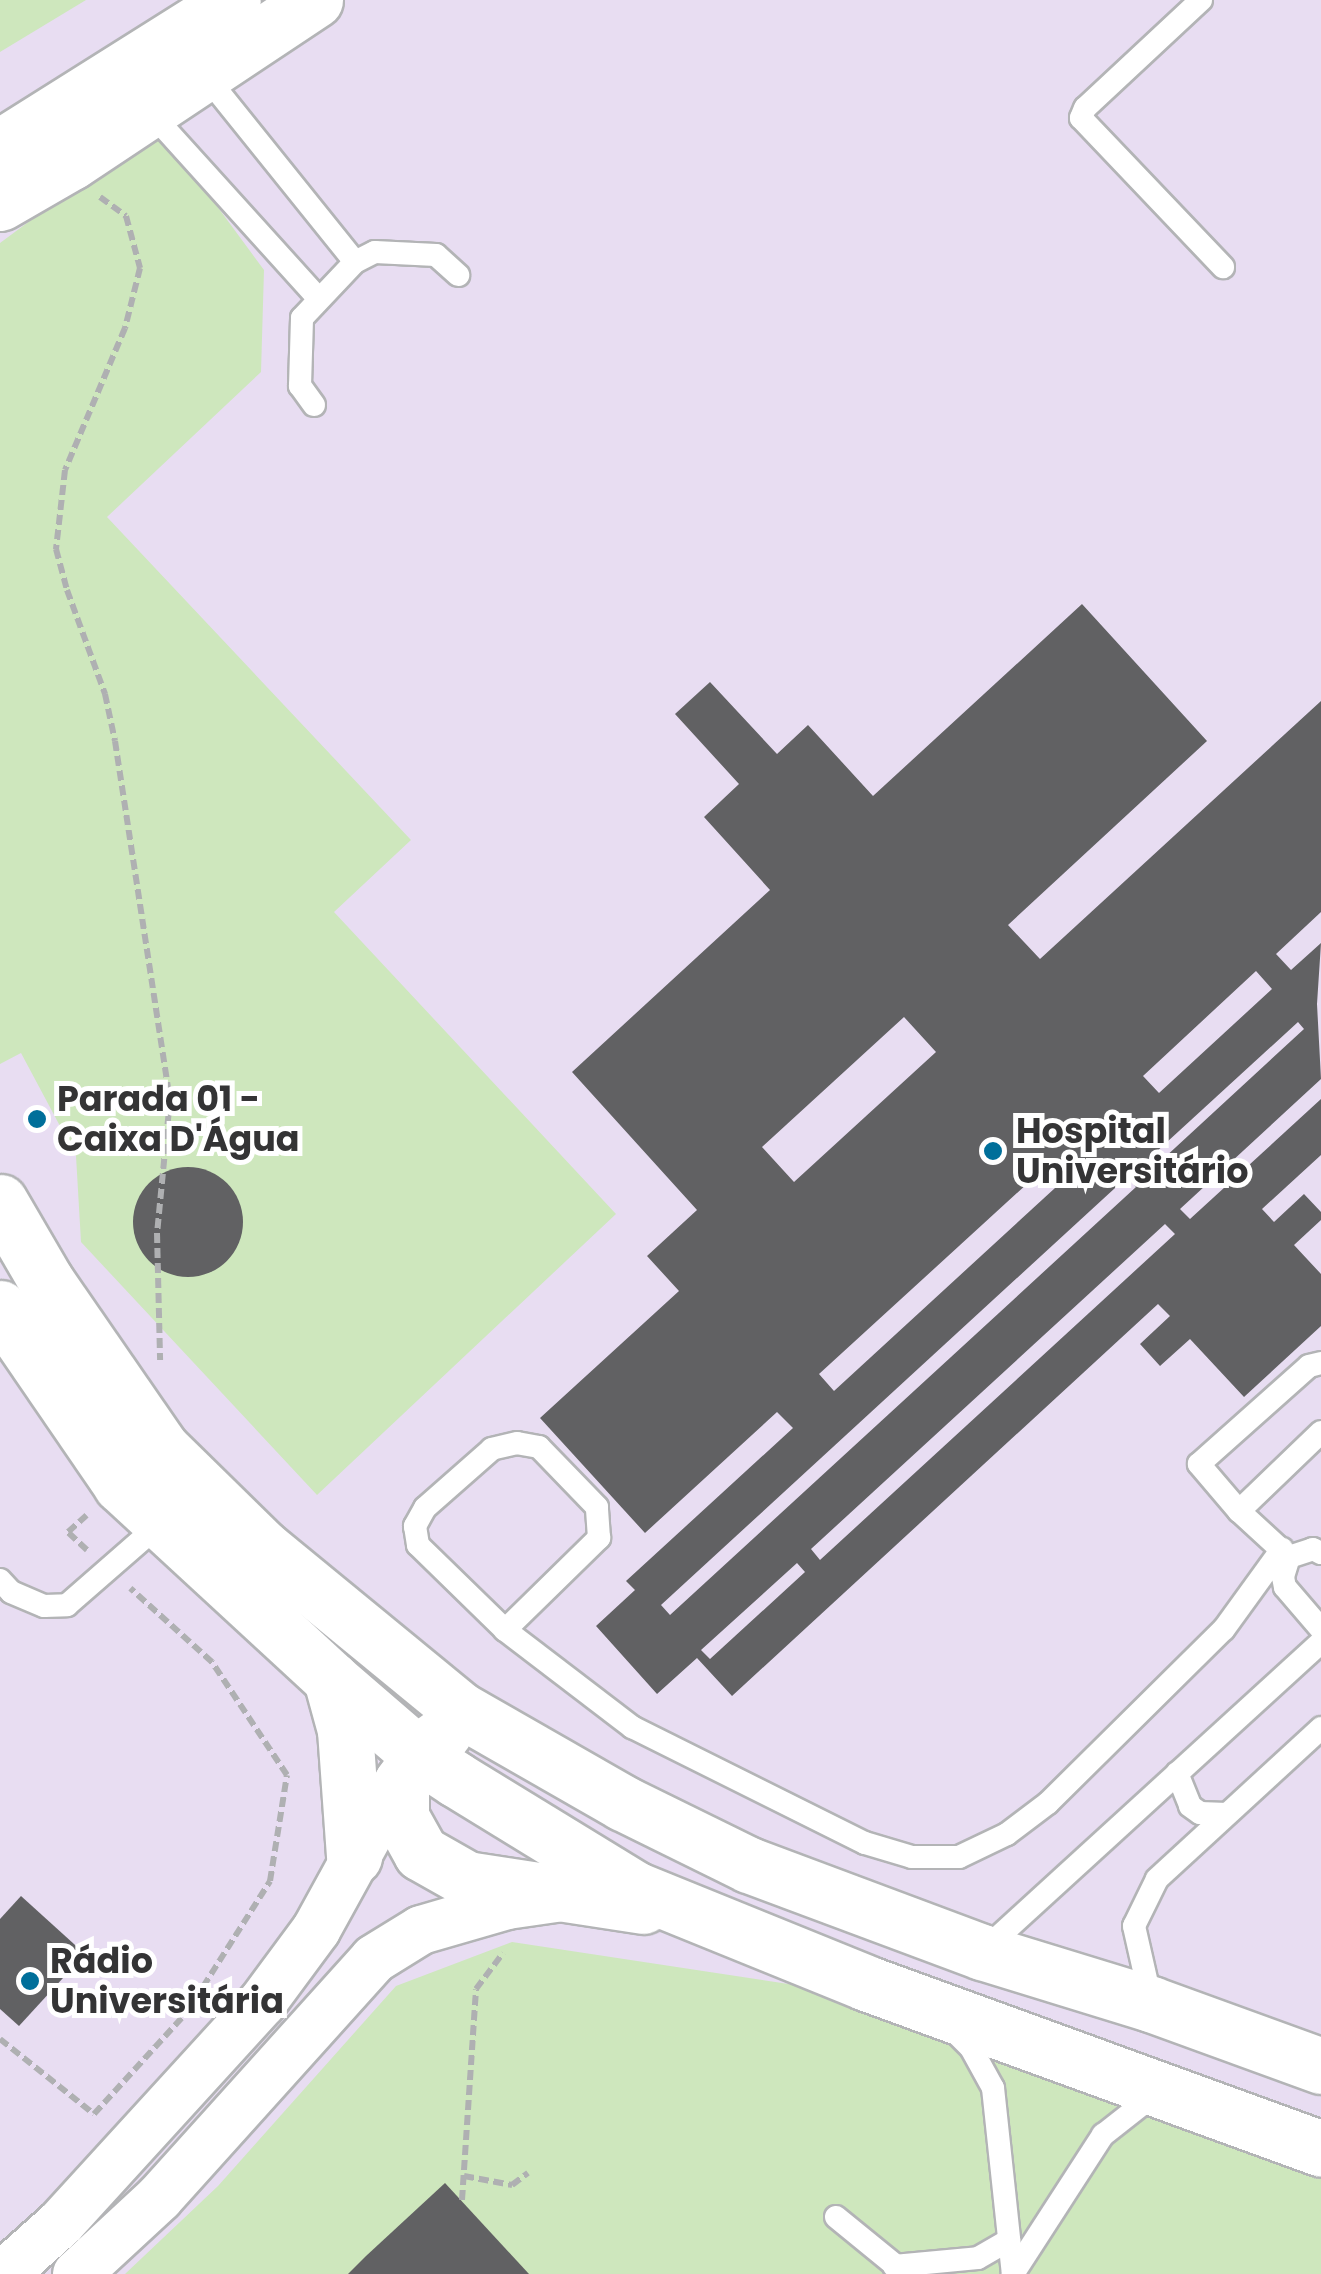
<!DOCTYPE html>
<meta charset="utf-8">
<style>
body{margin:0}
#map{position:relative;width:1321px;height:2274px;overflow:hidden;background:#ebecee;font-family:Poppins,sans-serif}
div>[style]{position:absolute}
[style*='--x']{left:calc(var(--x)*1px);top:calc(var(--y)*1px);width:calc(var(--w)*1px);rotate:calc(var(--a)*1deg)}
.education>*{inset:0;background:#e8ddf2}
.green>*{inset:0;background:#cee7bd}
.building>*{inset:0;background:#616163}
.round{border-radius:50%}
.path>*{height:6px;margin-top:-3px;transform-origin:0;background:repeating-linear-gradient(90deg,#afb0b2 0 10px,transparent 0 15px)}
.roads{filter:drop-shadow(2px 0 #b3b4b6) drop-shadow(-2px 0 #b3b4b6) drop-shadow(0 2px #b3b4b6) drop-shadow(0 -2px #b3b4b6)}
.lane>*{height:22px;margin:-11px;padding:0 11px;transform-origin:11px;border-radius:11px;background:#fff}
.street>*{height:48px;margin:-24px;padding:0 24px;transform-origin:24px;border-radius:24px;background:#fff}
.secondary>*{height:55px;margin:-27.5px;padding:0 27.5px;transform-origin:27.5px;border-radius:27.5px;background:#fff}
.dots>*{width:28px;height:28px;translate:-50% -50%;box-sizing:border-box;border:5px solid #fff;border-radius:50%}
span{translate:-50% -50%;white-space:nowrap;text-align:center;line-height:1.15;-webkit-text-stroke:10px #fff;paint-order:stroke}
.poi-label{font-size:35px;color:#343435;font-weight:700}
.left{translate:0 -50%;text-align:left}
</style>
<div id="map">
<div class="education">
<i style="clip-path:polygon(0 0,1321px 0,1321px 2274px,0 2274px)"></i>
</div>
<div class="green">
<i style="clip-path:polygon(0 0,86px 0,0 52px)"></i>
<i style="clip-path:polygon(158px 126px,264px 270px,261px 372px,107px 517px,411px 840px,334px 912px,616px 1214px,317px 1495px,81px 1242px,76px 1156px,21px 1053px,0 1064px,0 243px)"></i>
<i style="clip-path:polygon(512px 1942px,868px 1996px,1321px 2161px,1321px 2274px,125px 2274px,218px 2186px,396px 1986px)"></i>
</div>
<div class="building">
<i style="clip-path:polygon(evenodd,1082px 604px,1207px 741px,1008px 925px,1040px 959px,1321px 701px,1321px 912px,1276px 954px,1291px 970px,1321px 943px,1317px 1004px,1321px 1079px,1180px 1209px,1190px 1219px,1321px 1099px,1321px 1155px,1262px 1209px,1274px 1222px,1304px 1194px,1321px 1212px,1321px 1220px,1294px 1245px,1321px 1274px,1321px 1326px,1244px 1397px,1190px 1339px,1160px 1366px,1140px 1344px,1170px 1316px,1158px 1304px,732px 1696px,697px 1658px,657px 1694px,596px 1626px,635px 1590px,626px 1581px,793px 1428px,777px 1412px,645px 1533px,540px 1418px,679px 1291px,647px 1256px,697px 1210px,572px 1072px,770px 890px,704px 817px,739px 784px,675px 714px,710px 682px,777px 754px,808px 725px,873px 796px,1082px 604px,1256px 971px,1272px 989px,1159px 1093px,1143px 1076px,1256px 971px,1082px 604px,904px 1017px,936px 1052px,794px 1182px,762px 1147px,904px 1017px,1082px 604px,1298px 1022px,1304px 1029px,1150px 1171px,1143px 1164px,1298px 1022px,1082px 604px,1040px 1172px,1055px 1188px,834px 1391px,819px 1374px,1040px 1172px,1082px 604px,1127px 1177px,1136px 1187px,670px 1615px,661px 1605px,1127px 1177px,1082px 604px,1165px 1224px,1175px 1234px,820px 1560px,811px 1549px,1165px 1224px,1082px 604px,797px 1563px,805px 1572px,710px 1659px,701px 1650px,797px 1563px)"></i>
<i class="round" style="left:133px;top:1167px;width:110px;height:110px"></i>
<i style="clip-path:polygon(21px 1896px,85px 1954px,19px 2026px,0 2009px,0 1919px)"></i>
<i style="clip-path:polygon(445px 2183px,529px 2274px,348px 2274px,366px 2256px)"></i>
</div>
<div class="path">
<i style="--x:100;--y:197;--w:32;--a:36"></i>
<i style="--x:126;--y:216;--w:54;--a:74.9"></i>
<i style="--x:140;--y:268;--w:62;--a:104"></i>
<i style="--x:125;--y:328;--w:154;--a:112.9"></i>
<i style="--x:65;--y:470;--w:80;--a:96.5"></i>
<i style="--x:56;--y:549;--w:42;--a:75"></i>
<i style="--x:67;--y:590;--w:111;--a:69.9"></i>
<i style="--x:105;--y:694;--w:48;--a:78"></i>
<i style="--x:115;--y:741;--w:362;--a:81.3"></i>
<i style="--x:170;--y:1099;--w:135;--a:95.5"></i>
<i style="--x:157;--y:1233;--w:127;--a:88.6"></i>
<i style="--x:87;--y:1550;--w:26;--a:-137"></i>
<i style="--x:68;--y:1532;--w:25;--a:-42"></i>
<i style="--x:0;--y:2039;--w:120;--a:38.6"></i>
<i style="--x:94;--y:2114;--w:138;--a:-47.6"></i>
<i style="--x:187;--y:2012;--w:155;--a:-57.6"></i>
<i style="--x:270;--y:1881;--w:107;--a:-80.9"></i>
<i style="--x:287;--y:1775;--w:136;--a:-123.6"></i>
<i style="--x:212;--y:1662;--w:110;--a:-137.9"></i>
<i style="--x:464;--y:2176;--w:49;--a:10.6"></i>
<i style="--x:512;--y:2185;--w:20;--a:-37"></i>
<i style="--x:462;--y:2200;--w:211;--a:-86.2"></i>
<i style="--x:476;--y:1989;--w:45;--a:-53.1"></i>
</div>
<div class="roads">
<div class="lane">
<i style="--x:1201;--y:0;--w:158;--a:137"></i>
<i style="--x:1085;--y:108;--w:11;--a:112"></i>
<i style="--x:1081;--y:118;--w:206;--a:46.4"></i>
<i style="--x:204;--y:74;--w:241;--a:51.2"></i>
<i style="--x:149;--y:111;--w:251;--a:47.9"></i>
<i style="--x:314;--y:405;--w:24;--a:-126"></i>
<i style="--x:300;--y:386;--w:68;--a:-88.3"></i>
<i style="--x:302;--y:318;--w:77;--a:-46.6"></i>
<i style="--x:355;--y:262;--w:22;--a:-27"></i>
<i style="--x:375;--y:252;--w:61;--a:2.8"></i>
<i style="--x:436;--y:255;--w:30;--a:42"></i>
<i style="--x:1239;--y:1511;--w:114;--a:-43.9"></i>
<i style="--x:1289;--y:1557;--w:68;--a:-137.4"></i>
<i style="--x:1239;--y:1511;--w:62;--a:-130.4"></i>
<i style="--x:1199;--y:1464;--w:147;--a:-41.7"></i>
<i style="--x:1309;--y:1366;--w:12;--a:-14"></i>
<i style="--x:1289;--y:1557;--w:21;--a:107"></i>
<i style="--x:1283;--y:1577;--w:10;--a:79"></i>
<i style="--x:1285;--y:1587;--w:55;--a:49.4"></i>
<i style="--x:1289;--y:1557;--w:25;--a:-18"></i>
<i style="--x:1313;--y:1549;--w:9;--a:27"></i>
<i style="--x:0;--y:1580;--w:16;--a:47"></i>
<i style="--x:11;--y:1592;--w:36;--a:23"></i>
<i style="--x:44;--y:1606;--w:23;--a:-2"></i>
<i style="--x:67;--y:1605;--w:123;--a:-41.1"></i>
<i style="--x:505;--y:1630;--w:132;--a:-44.4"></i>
<i style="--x:599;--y:1538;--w:31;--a:-94"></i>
<i style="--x:597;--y:1507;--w:83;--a:-134"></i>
<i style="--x:539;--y:1447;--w:22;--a:-170"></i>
<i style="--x:517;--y:1443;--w:26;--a:167"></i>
<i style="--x:492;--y:1449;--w:89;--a:138.6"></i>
<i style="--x:425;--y:1508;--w:21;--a:119"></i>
<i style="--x:415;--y:1526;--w:19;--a:81"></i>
<i style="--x:418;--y:1545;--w:122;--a:44.3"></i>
<i style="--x:505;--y:1630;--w:160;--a:37.4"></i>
<i style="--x:632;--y:1727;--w:260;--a:26.5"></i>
<i style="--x:865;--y:1843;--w:49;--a:16.6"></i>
<i style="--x:912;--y:1857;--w:47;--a:0"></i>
<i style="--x:959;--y:1857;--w:53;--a:-25.6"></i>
<i style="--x:1007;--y:1834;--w:51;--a:-37.1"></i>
<i style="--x:1048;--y:1803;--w:247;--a:-44.7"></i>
<i style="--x:1224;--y:1629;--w:99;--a:-54.1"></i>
<i style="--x:1177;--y:1773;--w:35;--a:68"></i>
<i style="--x:1190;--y:1806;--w:12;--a:35"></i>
<i style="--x:1200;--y:1813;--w:27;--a:2"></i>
<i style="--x:984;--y:1950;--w:457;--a:-42.4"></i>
<i style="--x:1151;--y:2001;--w:77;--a:-102.8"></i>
<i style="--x:1134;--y:1926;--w:52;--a:-63.9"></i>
<i style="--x:1157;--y:1879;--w:223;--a:-42.6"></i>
<i style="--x:951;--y:2028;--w:28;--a:45"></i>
<i style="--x:971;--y:2048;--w:46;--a:61.2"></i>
<i style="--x:993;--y:2088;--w:187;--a:83.9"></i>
<i style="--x:836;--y:2217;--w:90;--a:39.2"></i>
<i style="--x:894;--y:2266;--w:84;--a:-5.4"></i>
<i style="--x:978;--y:2258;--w:36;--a:-30"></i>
<i style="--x:1013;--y:2274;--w:166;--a:-57.1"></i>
<i style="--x:1103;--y:2135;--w:71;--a:-38.2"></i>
</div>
<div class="street">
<i style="--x:4;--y:2274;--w:76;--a:-41.8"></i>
<i style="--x:61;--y:2223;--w:298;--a:-47.6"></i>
<i style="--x:262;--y:2003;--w:91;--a:-53.5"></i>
<i style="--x:316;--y:1930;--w:116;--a:-61.2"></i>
<i style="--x:77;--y:2274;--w:112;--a:-42.8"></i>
<i style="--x:159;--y:2198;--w:321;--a:-48"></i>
<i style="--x:374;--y:1959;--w:55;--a:-31.7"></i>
<i style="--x:421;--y:1930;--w:90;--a:-16.2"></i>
<i style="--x:507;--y:1905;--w:49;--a:-8.3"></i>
</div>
<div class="secondary">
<i style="--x:0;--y:147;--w:275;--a:-32.2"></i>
<i style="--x:0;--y:203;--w:82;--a:-30"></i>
<i style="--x:71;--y:162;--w:293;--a:-33.6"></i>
<i style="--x:0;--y:1202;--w:91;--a:59.8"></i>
<i style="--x:46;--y:1281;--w:203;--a:55.4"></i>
<i style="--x:161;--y:1448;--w:141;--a:44.4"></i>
<i style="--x:262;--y:1547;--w:255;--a:39.4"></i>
<i style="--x:459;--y:1709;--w:189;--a:29.8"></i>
<i style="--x:623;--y:1803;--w:140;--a:26.2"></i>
<i style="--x:749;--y:1865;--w:249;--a:20.5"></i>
<i style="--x:982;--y:1952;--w:177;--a:17.1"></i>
<i style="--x:1151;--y:2004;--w:181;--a:20"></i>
<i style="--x:0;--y:1308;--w:214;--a:55.6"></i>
<i style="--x:121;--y:1485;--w:286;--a:42.7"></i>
<i style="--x:331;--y:1679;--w:116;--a:40.8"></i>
<i style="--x:419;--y:1755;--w:45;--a:33.3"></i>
<i style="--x:457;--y:1780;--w:209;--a:31.5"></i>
<i style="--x:635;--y:1889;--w:249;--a:22.1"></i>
<i style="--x:866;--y:1983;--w:484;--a:20"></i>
<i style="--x:331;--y:1679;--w:53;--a:74.6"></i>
<i style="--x:345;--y:1730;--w:127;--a:85.9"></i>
<i style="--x:444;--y:1733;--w:19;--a:144"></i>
<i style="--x:429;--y:1744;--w:48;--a:125.7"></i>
<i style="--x:401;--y:1783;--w:34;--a:90"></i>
<i style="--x:401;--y:1817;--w:41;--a:60.9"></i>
<i style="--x:421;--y:1853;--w:53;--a:29.5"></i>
<i style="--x:467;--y:1879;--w:178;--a:8.7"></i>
</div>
</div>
<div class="dots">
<i style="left:37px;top:1119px;background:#006f9a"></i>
<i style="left:993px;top:1151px;background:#006f9a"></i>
<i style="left:30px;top:1981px;background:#006f9a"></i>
</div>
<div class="poi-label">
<span class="left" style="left:57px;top:1119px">Parada 01 -<br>Caixa D'Água</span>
<span class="left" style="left:1016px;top:1151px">Hospital<br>Universitário</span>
<span class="left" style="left:50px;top:1981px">Rádio<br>Universitária</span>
</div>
</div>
